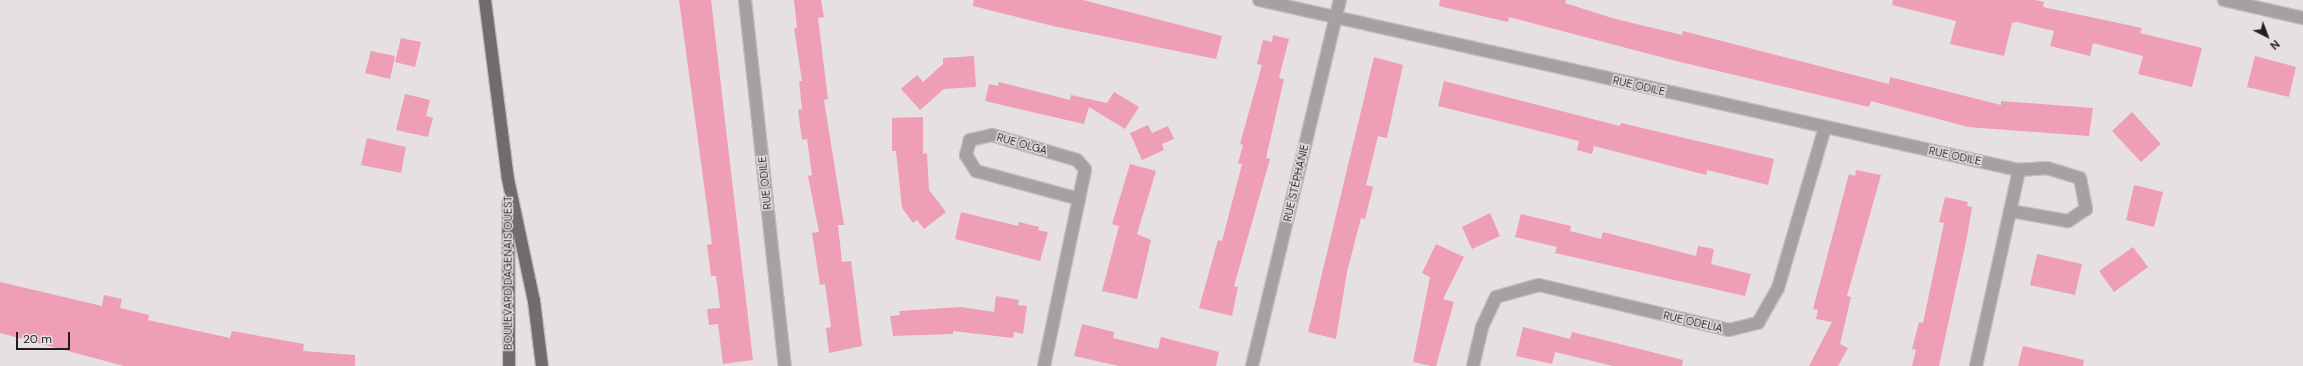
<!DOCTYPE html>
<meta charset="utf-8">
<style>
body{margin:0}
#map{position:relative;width:2303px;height:366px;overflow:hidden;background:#e7e0e2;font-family:"DM Sans",sans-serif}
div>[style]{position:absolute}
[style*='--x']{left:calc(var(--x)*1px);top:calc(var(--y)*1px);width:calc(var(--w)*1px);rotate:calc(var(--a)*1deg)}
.building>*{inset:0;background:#ee9eb5}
.roads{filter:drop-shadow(1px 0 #c3bdbf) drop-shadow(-1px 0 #c3bdbf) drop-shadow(0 1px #c3bdbf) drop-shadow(0 -1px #c3bdbf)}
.minor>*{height:12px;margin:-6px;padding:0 6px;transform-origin:6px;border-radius:6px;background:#a4a1a2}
.major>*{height:12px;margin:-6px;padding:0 6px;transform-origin:6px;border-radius:6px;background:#706b6c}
span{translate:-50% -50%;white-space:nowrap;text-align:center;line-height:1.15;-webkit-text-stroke:3px #e7e0e2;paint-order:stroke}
.street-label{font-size:11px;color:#201e1f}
.north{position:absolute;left:2247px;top:16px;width:40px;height:40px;-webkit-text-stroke:3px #e7e0e2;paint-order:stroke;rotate:138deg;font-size:11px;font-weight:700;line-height:16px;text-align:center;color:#201e1f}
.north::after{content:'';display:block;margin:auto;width:14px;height:18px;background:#201e1f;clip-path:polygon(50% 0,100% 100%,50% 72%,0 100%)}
.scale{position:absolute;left:16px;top:332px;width:54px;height:18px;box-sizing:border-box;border:2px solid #201e1f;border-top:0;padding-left:5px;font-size:12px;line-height:14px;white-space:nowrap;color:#201e1f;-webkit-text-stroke:3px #e7e0e2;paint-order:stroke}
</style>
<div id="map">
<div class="building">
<i style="clip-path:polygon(679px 0,711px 0,753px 360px,723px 364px,718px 324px,709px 325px,707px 309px,720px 308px,716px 276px,711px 276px,707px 245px,712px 244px)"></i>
<i style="clip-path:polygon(794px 0,821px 0,824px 17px,818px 18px,828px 99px,824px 100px,844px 225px,838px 225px,842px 262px,851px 261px,862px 346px,829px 353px,826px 328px,831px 327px,825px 284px,820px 285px,812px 233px,819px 232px,808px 176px,812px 175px,807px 139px,802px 140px,798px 110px,802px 109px,799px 81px,802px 81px,794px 28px,797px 28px)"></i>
<i style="clip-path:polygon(974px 0,1083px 0,1222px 36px,1216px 59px,1053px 26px,973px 6px)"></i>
<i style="clip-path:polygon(1440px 0,1566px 0,1565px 3px,1612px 18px,1682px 35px,1683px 31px,1889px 84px,1890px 77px,2001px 105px,2001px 101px,2093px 108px,2089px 136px,1968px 127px,1871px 101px,1869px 107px,1676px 61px,1509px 17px,1508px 22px,1439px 6px)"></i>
<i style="clip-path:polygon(1893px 0,2035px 0,2044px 2px,2043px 7px,2142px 28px,2140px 33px,2202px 48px,2192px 87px,2138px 74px,2143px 56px,2093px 43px,2090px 56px,2050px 46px,2054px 31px,2017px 22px,2012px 23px,2004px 56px,1950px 44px,1956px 21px,1892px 5px)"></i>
<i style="clip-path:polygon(1273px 35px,1289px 39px,1279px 78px,1284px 79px,1266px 158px,1270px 159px,1234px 286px,1238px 287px,1232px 316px,1199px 308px,1218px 240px,1222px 241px,1242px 164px,1238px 163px,1243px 145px,1240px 144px,1262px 65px,1257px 64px,1263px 40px,1272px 42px)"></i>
<i style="clip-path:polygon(401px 38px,421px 42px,415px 67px,395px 62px)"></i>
<i style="clip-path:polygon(371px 51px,395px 56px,390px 79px,365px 73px)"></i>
<i style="clip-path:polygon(974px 56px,976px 87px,944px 89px,920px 110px,901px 89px,917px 75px,923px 82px,943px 64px,943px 58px)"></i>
<i style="clip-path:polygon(2255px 56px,2296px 67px,2289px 97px,2247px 87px)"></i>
<i style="clip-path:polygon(1374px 57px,1403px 65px,1387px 138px,1378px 136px,1366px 185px,1373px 187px,1365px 219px,1361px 218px,1347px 272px,1336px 339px,1308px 332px)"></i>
<i style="clip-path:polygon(1444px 81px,1620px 126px,1621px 123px,1774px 159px,1768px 185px,1707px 170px,1706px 175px,1594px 146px,1592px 154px,1577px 150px,1579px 141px,1438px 106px)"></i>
<i style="clip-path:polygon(999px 82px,1070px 100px,1071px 95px,1107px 103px,1114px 92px,1139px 107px,1125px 129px,1089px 107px,1084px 124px,985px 101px,989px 84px,998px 86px)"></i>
<i style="clip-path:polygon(405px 94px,430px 100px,426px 116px,433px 118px,428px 137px,396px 130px)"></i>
<i style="clip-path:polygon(2132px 112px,2161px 144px,2141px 162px,2112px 131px)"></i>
<i style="clip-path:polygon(923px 117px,923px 154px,927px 153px,929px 190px,946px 212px,924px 229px,917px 220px,913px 223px,902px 208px,896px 151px,892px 151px,892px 118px)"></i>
<i style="clip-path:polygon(1148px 125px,1152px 133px,1168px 126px,1174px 139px,1162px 144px,1164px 150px,1142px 160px,1130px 133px)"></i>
<i style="clip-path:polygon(367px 138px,406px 147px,401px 173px,361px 165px)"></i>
<i style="clip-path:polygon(1130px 164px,1156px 171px,1137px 234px,1151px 240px,1137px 299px,1102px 291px,1119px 226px,1112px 224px)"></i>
<i style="clip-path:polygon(1856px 170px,1881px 175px,1847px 296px,1851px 297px,1840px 344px,1848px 348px,1838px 366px,1809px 366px,1832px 322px,1816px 319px,1818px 310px,1813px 309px,1849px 174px,1855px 176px)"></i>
<i style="clip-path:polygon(2134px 185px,2163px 192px,2154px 227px,2126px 220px)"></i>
<i style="clip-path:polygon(1945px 197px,1968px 202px,1967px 206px,1972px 207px,1967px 237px,1939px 366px,1912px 366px,1916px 350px,1912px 349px,1919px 322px,1923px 323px,1944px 223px,1939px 222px)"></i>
<i style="clip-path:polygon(961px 212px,1018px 226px,1019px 222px,1039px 227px,1038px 230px,1048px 232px,1040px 261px,955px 239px)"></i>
<i style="clip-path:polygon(1490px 213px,1500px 236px,1472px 249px,1462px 227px)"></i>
<i style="clip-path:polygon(1521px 214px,1571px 226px,1570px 231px,1601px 239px,1603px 232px,1696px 256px,1698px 246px,1714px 249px,1711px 264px,1751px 274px,1745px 296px,1555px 253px,1557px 247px,1515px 237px)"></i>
<i style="clip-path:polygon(1436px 244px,1464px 257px,1443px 299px,1454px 302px,1436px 366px,1431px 366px,1413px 362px,1430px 277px,1422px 273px)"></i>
<i style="clip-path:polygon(2133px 247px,2148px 267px,2114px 292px,2099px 271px)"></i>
<i style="clip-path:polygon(2037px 254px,2082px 264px,2075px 295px,2030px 285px)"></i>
<i style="clip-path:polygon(0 282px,102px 306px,104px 295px,122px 299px,120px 308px,149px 315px,148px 320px,230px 338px,232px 331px,304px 344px,303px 351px,355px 355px,355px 366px,124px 366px,0 333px)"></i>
<i style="clip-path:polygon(996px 296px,1019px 300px,1018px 305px,1027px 306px,1023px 334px,1014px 332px,1013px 338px,953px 331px,953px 334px,893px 336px,890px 316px,900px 315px,899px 311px,961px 307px,994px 312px)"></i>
<i style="clip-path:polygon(1082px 324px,1114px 332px,1113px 338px,1158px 349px,1161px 337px,1219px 352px,1216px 366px,1119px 366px,1074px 356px)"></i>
<i style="clip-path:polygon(1523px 327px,1570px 339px,1572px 332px,1683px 360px,1682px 366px,1613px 366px,1555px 352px,1552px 364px,1516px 356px)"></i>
<i style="clip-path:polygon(2023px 346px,2084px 360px,2083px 366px,2018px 366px)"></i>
</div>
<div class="roads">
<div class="minor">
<i style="--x:745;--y:0;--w:368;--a:83.8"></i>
<i style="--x:1259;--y:0;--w:779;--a:12.61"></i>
<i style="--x:2019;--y:170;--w:28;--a:-4"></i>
<i style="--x:2047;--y:168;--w:34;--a:17"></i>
<i style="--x:2080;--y:178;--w:32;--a:79"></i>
<i style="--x:2086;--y:209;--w:22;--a:146"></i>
<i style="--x:2068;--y:221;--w:59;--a:-170.2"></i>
<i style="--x:2224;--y:0;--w:81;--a:12.8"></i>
<i style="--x:1044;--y:366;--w:201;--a:-78.2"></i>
<i style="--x:1085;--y:169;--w:12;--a:-132"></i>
<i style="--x:1077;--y:160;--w:89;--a:-163.6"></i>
<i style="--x:992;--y:135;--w:23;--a:167"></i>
<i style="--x:970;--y:140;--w:16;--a:105"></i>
<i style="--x:966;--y:155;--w:19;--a:58"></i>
<i style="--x:976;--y:171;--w:107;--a:15.2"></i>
<i style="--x:1252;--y:366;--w:376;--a:-76.5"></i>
<i style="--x:1473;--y:366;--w:40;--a:-77"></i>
<i style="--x:1482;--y:327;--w:33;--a:-65"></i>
<i style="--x:1496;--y:297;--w:45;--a:-15.6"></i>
<i style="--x:1539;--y:285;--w:195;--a:13.3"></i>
<i style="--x:1729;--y:330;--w:30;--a:-14"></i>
<i style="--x:1758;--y:323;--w:40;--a:-60.3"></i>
<i style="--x:1778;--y:288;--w:168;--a:-73.7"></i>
<i style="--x:1976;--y:366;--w:201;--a:-77.6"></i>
</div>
<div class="major">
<i style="--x:485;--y:0;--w:180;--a:82.7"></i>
<i style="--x:508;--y:179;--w:125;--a:78"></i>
<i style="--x:534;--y:301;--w:65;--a:83"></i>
<i style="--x:508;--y:203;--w:163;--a:89.6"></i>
</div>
</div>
<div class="street-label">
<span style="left:1639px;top:86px;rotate:13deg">RUE ODILE</span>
<span style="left:1022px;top:144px;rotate:16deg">RUE OLGA</span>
<span style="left:1955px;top:156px;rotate:12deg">RUE ODILE</span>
<span style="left:765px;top:183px;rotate:-96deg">RUE ODILE</span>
<span style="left:1296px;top:183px;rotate:-77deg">RUE STÉPHANIE</span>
<span style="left:508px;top:273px;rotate:-90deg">BOULEVARD DAGENAIS OUEST</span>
<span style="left:1693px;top:322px;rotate:13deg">RUE ODELIA</span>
</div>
<div class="north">N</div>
<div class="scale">20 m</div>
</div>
